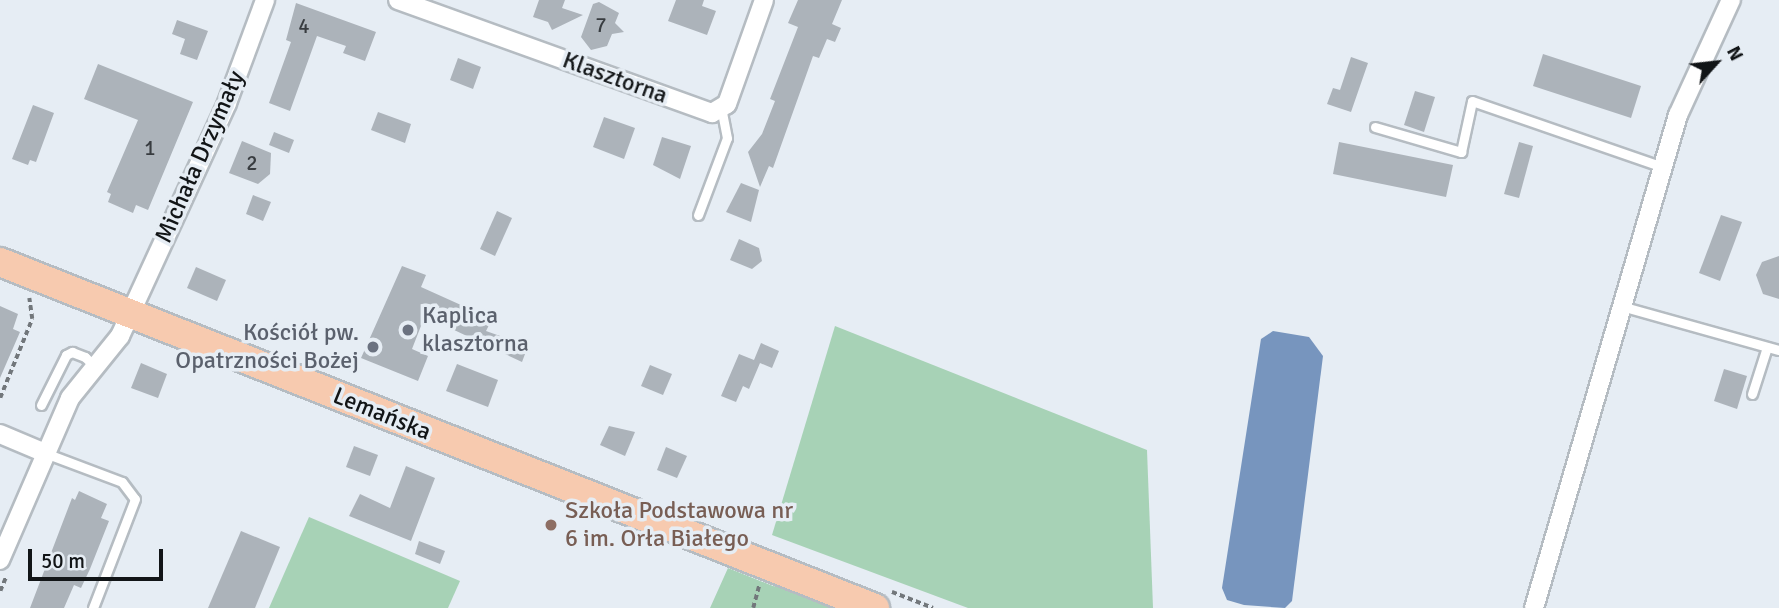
<!DOCTYPE html>
<meta charset="utf-8">
<style>
body{margin:0}
#map{position:relative;width:1779px;height:608px;overflow:hidden;background:#e6edf4;font-family:Signika,sans-serif}
div>[style]{position:absolute}
[style*='--x']{left:calc(var(--x)*1px);top:calc(var(--y)*1px);width:calc(var(--w)*1px);rotate:calc(var(--a)*1deg)}
.green>*{inset:0;background:#a7d2b6}
.water>*{inset:0;background:#7795be}
.building>*{inset:0;background:#acb3ba}
.path>*{height:3.5px;margin-top:-1.75px;transform-origin:0;background:repeating-linear-gradient(90deg,#72777b 0 5px,transparent 0 8.5px)}
.roads{filter:drop-shadow(2px 0 #b5bcc2) drop-shadow(-2px 0 #b5bcc2) drop-shadow(0 2px #b5bcc2) drop-shadow(0 -2px #b5bcc2)}
.lane>*{height:9px;margin:-4.5px;padding:0 4.5px;transform-origin:4.5px;border-radius:4.5px;background:#fff}
.street>*{height:18px;margin:-9px;padding:0 9px;transform-origin:9px;border-radius:9px;background:#fff}
.primary>*{height:28px;margin:-14px;padding:0 14px;transform-origin:14px;border-radius:14px;background:#f7caaf}
.dots>*{width:19px;height:19px;translate:-50% -50%;box-sizing:border-box;border:4px solid #e6edf4;border-radius:50%}
span{translate:-50% -50%;white-space:nowrap;text-align:center;line-height:1.15;-webkit-text-stroke:7px #e6edf4;paint-order:stroke}
.number-label{font-size:21px;color:#383c40}
.number-label span{-webkit-text-stroke-width:0}
.street-label{font-size:24px;color:#121517}
.worship-label{font-size:24px;color:#5b616d}
.left{translate:0 -50%;text-align:left}
.right{translate:-100% -50%;text-align:right}
.education-label{font-size:24px;color:#785e54}
.north{position:absolute;left:1681px;top:28px;width:70px;height:70px;-webkit-text-stroke:5px #e6edf4;paint-order:stroke;rotate:63deg;font-size:19px;font-weight:700;line-height:28px;text-align:center;color:#121517}
.north::after{content:'';display:block;margin:auto;width:24px;height:32px;background:#121517;clip-path:polygon(50% 0,100% 100%,50% 72%,0 100%)}
.scale{position:absolute;left:28px;top:549px;width:135px;height:32px;box-sizing:border-box;border:4px solid #121517;border-top:0;padding-left:9px;font-size:21px;line-height:24px;white-space:nowrap;color:#121517;-webkit-text-stroke:5px #e6edf4;paint-order:stroke}
</style>
<div id="map">
<div class="green">
<i style="clip-path:polygon(835px 326px,1147px 450px,1153px 608px,968px 608px,772px 535px)"></i>
<i style="clip-path:polygon(309px 517px,460px 581px,448px 608px,269px 608px)"></i>
<i style="clip-path:polygon(728px 568px,773px 586px,805px 591px,846px 608px,710px 608px)"></i>
</div>
<div class="water">
<i style="clip-path:polygon(1273px 331px,1309px 337px,1323px 356px,1292px 601px,1285px 608px,1244px 605px,1227px 600px,1222px 588px,1261px 339px)"></i>
</div>
<div class="building">
<i style="clip-path:polygon(539px 0,565px 0,562px 8px,583px 15px,552px 30px,548px 22px,533px 17px)"></i>
<i style="clip-path:polygon(676px 0,704px 0,702px 6px,716px 11px,707px 35px,668px 21px)"></i>
<i style="clip-path:polygon(798px 0,842px 0,832px 24px,841px 28px,835px 42px,827px 39px,819px 58px,813px 56px,773px 168px,769px 166px,760px 187px,748px 152px,762px 134px,775px 101px,770px 99px,798px 27px,788px 23px)"></i>
<i style="clip-path:polygon(599px 2px,619px 13px,615px 23px,624px 32px,612px 34px,607px 46px,591px 50px,581px 37px,593px 4px)"></i>
<i style="clip-path:polygon(296px 3px,376px 32px,365px 61px,343px 53px,346px 46px,317px 36px,290px 111px,269px 103px,291px 42px,286px 40px)"></i>
<i style="clip-path:polygon(177px 20px,208px 31px,197px 60px,180px 54px,185px 39px,172px 34px)"></i>
<i style="clip-path:polygon(1543px 54px,1641px 86px,1631px 118px,1533px 86px)"></i>
<i style="clip-path:polygon(1351px 57px,1368px 63px,1351px 112px,1327px 104px,1333px 88px,1340px 90px)"></i>
<i style="clip-path:polygon(458px 58px,481px 67px,473px 89px,450px 80px)"></i>
<i style="clip-path:polygon(98px 64px,193px 102px,148px 210px,136px 205px,133px 213px,108px 202px,111px 194px,107px 192px,138px 120px,84px 99px)"></i>
<i style="clip-path:polygon(1415px 91px,1435px 97px,1424px 132px,1404px 125px)"></i>
<i style="clip-path:polygon(33px 105px,54px 113px,36px 162px,30px 160px,28px 165px,12px 159px)"></i>
<i style="clip-path:polygon(378px 112px,411px 124px,405px 143px,371px 130px)"></i>
<i style="clip-path:polygon(604px 117px,635px 128px,624px 159px,593px 147px)"></i>
<i style="clip-path:polygon(274px 132px,294px 140px,289px 153px,269px 145px)"></i>
<i style="clip-path:polygon(662px 137px,691px 146px,680px 179px,653px 165px)"></i>
<i style="clip-path:polygon(242px 141px,271px 153px,270px 174px,258px 184px,229px 173px)"></i>
<i style="clip-path:polygon(1339px 142px,1453px 165px,1446px 197px,1333px 174px)"></i>
<i style="clip-path:polygon(1519px 142px,1533px 146px,1519px 198px,1504px 194px)"></i>
<i style="clip-path:polygon(741px 183px,759px 190px,751px 222px,726px 212px)"></i>
<i style="clip-path:polygon(253px 195px,271px 202px,263px 221px,246px 214px)"></i>
<i style="clip-path:polygon(497px 211px,512px 218px,495px 256px,480px 249px)"></i>
<i style="clip-path:polygon(1721px 215px,1742px 222px,1720px 281px,1699px 273px)"></i>
<i style="clip-path:polygon(739px 239px,759px 248px,762px 261px,752px 269px,730px 260px)"></i>
<i style="clip-path:polygon(1779px 256px,1779px 299px,1763px 294px,1756px 275px,1762px 262px)"></i>
<i style="clip-path:polygon(402px 266px,426px 275px,421px 287px,492px 319px,486px 331px,528px 346px,522px 362px,452px 329px,455px 323px,426px 313px,412px 349px,428px 356px,418px 381px,361px 358px)"></i>
<i style="clip-path:polygon(196px 267px,226px 280px,217px 301px,187px 288px)"></i>
<i style="clip-path:polygon(0 306px,18px 314px,13px 329px,20px 332px,0 378px)"></i>
<i style="clip-path:polygon(761px 343px,779px 351px,772px 368px,760px 363px,749px 389px,743px 386px,736px 402px,721px 396px,739px 354px,754px 360px)"></i>
<i style="clip-path:polygon(141px 363px,167px 374px,158px 398px,131px 388px)"></i>
<i style="clip-path:polygon(457px 364px,498px 380px,488px 407px,446px 391px)"></i>
<i style="clip-path:polygon(650px 365px,672px 374px,663px 395px,641px 386px)"></i>
<i style="clip-path:polygon(1724px 369px,1747px 376px,1737px 409px,1714px 401px)"></i>
<i style="clip-path:polygon(609px 426px,635px 432px,625px 456px,600px 445px)"></i>
<i style="clip-path:polygon(354px 446px,378px 455px,370px 476px,346px 467px)"></i>
<i style="clip-path:polygon(666px 447px,687px 456px,677px 478px,657px 470px)"></i>
<i style="clip-path:polygon(406px 466px,435px 478px,411px 541px,349px 516px,360px 494px,390px 508px)"></i>
<i style="clip-path:polygon(79px 491px,107px 504px,101px 518px,109px 521px,90px 569px,81px 588px,74px 585px,64px 608px,30px 608px,72px 498px,75px 500px)"></i>
<i style="clip-path:polygon(241px 531px,280px 547px,255px 608px,208px 608px)"></i>
<i style="clip-path:polygon(419px 541px,445px 551px,440px 564px,415px 554px)"></i>
</div>
<div class="path">
<i style="--x:0;--y:398;--w:85;--a:-67.9"></i>
<i style="--x:32;--y:319;--w:21;--a:-98"></i>
<i style="--x:0;--y:591;--w:15;--a:-67"></i>
<i style="--x:892;--y:592;--w:44;--a:21.3"></i>
<i style="--x:753;--y:608;--w:23;--a:-75"></i>
</div>
<div class="roads">
<div class="lane">
<i style="--x:1375;--y:127;--w:90;--a:16.2"></i>
<i style="--x:1461;--y:152;--w:52;--a:-77.8"></i>
<i style="--x:1472;--y:101;--w:202;--a:19.1"></i>
<i style="--x:698;--y:215;--w:82;--a:-69.4"></i>
<i style="--x:727;--y:138;--w:31;--a:-101"></i>
<i style="--x:1621;--y:306;--w:164;--a:15.6"></i>
<i style="--x:1752;--y:394;--w:49;--a:-72.3"></i>
<i style="--x:41;--y:405;--w:56;--a:-63.4"></i>
<i style="--x:66;--y:355;--w:7;--a:-27"></i>
<i style="--x:72;--y:352;--w:14;--a:21"></i>
<i style="--x:85;--y:357;--w:14;--a:45"></i>
<i style="--x:45;--y:453;--w:82;--a:20.6"></i>
<i style="--x:122;--y:482;--w:21;--a:53"></i>
<i style="--x:135;--y:499;--w:117;--a:111.1"></i>
</div>
<div class="street">
<i style="--x:398;--y:0;--w:334;--a:19.8"></i>
<i style="--x:712;--y:113;--w:17;--a:-31"></i>
<i style="--x:727;--y:104;--w:110;--a:-70.4"></i>
<i style="--x:0;--y:434;--w:49;--a:22.9"></i>
<i style="--x:0;--y:560;--w:176;--a:-66.6"></i>
<i style="--x:70;--y:398;--w:80;--a:-51.1"></i>
<i style="--x:120;--y:336;--w:256;--a:-65.3"></i>
<i style="--x:227;--y:103;--w:110;--a:-69.7"></i>
<i style="--x:1534;--y:608;--w:514;--a:-73.72"></i>
<i style="--x:1678;--y:115;--w:127;--a:-65.3"></i>
</div>
<div class="primary">
<i style="--x:0;--y:262;--w:941;--a:21.58"></i>
</div>
</div>
<div class="dots">
<i style="left:408px;top:330px;background:#6b7280"></i>
<i style="left:373px;top:347px;background:#6b7280"></i>
<i style="left:551px;top:525px;background:#8d6e63"></i>
</div>
<div class="number-label">
<span style="left:601px;top:25px">7</span>
<span style="left:304px;top:26px">4</span>
<span style="left:150px;top:148px">1</span>
<span style="left:252px;top:163px">2</span>
</div>
<div class="street-label">
<span style="left:615px;top:78px;rotate:20deg">Klasztorna</span>
<span style="left:200px;top:157px;rotate:-66deg">Michała Drzymały</span>
<span style="left:382px;top:414px;rotate:22deg">Lemańska</span>
</div>
<div class="worship-label">
<span class="left" style="left:422px;top:330px">Kaplica<br>klasztorna</span>
<span class="right" style="left:359px;top:347px">Kościół pw.<br>Opatrzności Bożej</span>
</div>
<div class="education-label">
<span class="left" style="left:565px;top:525px">Szkoła Podstawowa nr<br>6 im. Orła Białego</span>
</div>
<div class="north">N</div>
<div class="scale">50 m</div>
</div>
